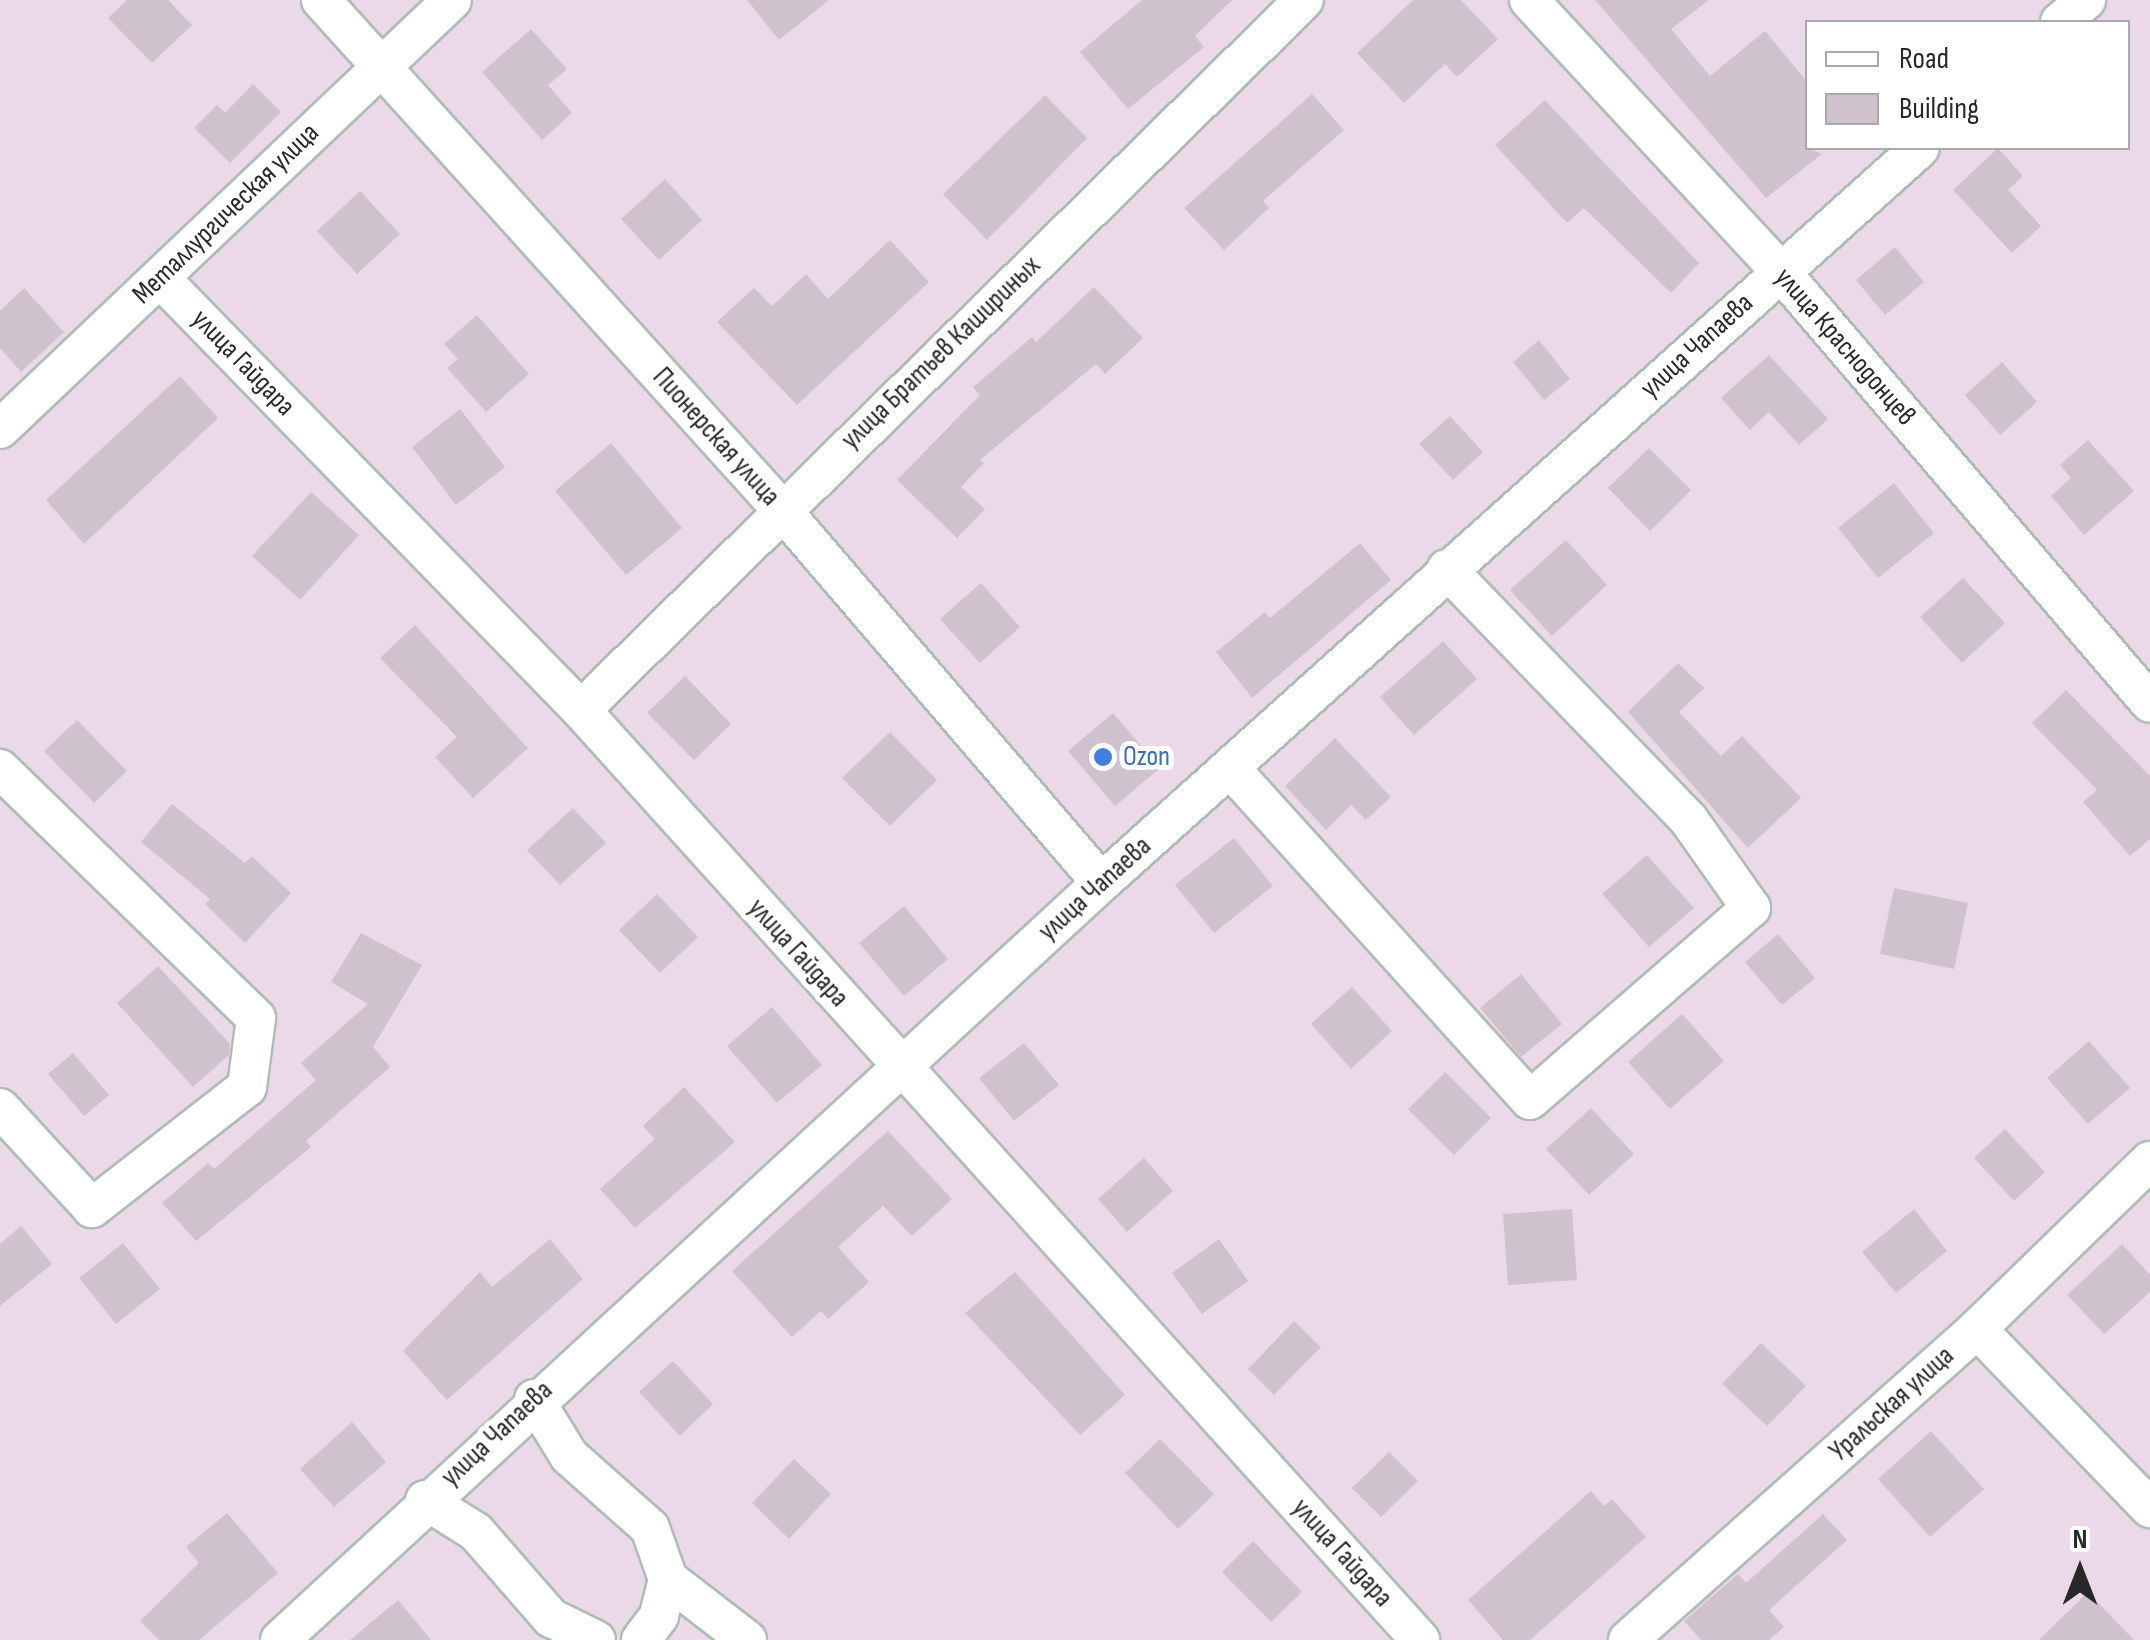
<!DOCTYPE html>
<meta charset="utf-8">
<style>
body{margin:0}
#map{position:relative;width:2150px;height:1640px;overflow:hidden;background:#ebd9e9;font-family:"Sofia Sans Condensed",sans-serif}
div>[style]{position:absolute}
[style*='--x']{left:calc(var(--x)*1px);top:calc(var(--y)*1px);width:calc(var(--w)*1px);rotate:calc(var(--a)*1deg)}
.building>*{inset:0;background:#d0c2cd}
.roads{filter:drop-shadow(2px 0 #aebdb3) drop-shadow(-2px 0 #aebdb3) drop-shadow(0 2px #aebdb3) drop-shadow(0 -2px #aebdb3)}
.minor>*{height:38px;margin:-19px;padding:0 19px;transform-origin:19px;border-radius:19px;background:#fff}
.dots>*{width:28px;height:28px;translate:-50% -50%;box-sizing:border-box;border:5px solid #fff;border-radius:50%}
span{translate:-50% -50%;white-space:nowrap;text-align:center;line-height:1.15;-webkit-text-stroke:10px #fff;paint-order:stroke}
.street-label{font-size:28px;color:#282828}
.shop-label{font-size:28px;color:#366cbe}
.left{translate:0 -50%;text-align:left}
.legend{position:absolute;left:1805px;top:20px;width:325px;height:130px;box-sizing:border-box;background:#fff;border:2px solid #a9a9a9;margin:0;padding:12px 18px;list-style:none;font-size:30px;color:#282828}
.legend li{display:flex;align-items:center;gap:20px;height:50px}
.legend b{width:50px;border:2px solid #a9a9a9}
.north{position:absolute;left:2030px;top:1520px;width:100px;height:100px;-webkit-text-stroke:8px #fff;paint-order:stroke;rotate:0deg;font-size:28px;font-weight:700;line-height:40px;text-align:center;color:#282828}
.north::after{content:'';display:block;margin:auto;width:35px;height:45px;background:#282828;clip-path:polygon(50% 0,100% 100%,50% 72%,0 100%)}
</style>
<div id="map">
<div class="building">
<i style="clip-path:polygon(127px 0,168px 0,192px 25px,152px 63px,108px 18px)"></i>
<i style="clip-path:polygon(747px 0,829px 0,779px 40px)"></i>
<i style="clip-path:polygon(1142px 0,1232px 0,1195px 36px,1204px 47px,1128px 109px,1080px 52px)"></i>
<i style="clip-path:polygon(1413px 0,1461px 0,1498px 39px,1457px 77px,1445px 64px,1404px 103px,1357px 53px)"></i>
<i style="clip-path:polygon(1595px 0,1709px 0,1671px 29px,1710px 76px,1765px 31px,1808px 83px,1808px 148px,1822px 154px,1766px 198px)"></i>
<i style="clip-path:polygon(531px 29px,567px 69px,548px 85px,572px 113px,542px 140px,482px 72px)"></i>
<i style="clip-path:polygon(253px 84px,281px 112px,230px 163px,194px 128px,217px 105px,225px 113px)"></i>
<i style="clip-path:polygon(1312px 94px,1344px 130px,1263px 201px,1269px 208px,1224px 250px,1184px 208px)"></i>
<i style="clip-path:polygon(1045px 95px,1087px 138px,987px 240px,943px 194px)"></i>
<i style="clip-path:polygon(1545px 100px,1699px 263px,1671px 293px,1584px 208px,1567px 223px,1495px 145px)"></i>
<i style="clip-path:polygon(1998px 148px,2023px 176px,2008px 190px,2041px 226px,2012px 253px,1953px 190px)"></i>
<i style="clip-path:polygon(665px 179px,702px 220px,659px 260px,621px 219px)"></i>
<i style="clip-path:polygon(360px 191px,400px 234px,357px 274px,317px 231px)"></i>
<i style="clip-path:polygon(890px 240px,929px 282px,797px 405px,717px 322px,754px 288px,772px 306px,806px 274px,828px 299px)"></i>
<i style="clip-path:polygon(1895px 247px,1924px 282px,1885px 315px,1856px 280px)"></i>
<i style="clip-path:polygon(1094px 287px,1143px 338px,1105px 374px,1096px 364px,980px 460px,984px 463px,961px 487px,985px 509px,957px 538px,897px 480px,980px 395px,973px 387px,1032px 337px,1036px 342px)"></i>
<i style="clip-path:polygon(24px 288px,64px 332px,21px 372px,0 348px,0 311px)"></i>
<i style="clip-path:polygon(477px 315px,529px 374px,486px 412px,447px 368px,458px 359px,444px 344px)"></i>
<i style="clip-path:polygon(1539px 340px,1570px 379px,1544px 400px,1513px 362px)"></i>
<i style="clip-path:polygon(1769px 355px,1828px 419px,1799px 445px,1769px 412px,1750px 430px,1721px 398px)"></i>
<i style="clip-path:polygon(2002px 362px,2037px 402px,2000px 435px,1965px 395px)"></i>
<i style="clip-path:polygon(180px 376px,218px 418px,84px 544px,46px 500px)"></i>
<i style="clip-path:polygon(460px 409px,505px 467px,456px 505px,412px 447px)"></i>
<i style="clip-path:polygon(1450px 416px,1483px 452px,1453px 480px,1419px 444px)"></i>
<i style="clip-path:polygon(2088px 440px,2134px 491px,2084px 535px,2051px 496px,2071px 478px,2060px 465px)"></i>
<i style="clip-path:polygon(611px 443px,682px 528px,626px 575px,555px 491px)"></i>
<i style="clip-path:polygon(1649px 448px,1691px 490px,1650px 531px,1608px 488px)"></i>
<i style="clip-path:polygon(1894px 483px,1934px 533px,1878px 578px,1838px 528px)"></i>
<i style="clip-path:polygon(311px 492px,359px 535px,300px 600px,252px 556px)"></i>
<i style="clip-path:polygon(1566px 540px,1607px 585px,1552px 636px,1510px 590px)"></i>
<i style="clip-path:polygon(1360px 543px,1391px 580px,1252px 698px,1216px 652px,1265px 612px,1270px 618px)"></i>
<i style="clip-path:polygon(1963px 578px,2005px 623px,1962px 663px,1920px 617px)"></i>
<i style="clip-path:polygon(981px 583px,1020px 627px,980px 663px,940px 619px)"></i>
<i style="clip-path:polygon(415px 625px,528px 748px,473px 798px,435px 757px,457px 737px,380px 658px)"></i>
<i style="clip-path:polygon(1443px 641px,1477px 679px,1414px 735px,1380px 697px)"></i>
<i style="clip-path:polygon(1678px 663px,1704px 688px,1679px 712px,1721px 756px,1742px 736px,1801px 798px,1748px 848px,1628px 712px)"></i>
<i style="clip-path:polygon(685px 676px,731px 724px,694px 760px,647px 713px)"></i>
<i style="clip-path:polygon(2066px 690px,2150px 776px,2150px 839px,2130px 856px,2083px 802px,2097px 790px,2032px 723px)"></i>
<i style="clip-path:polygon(1113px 713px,1160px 768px,1115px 806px,1068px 751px)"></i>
<i style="clip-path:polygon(77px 720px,127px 771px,94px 803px,44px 751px)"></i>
<i style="clip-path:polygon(890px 732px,937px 780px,890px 826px,842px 778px)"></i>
<i style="clip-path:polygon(1335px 738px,1391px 797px,1366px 820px,1351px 805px,1326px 830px,1285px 786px)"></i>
<i style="clip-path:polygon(172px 804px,245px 863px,252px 856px,291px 893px,245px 943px,205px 904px,210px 899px,141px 842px)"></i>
<i style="clip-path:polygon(573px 808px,606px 843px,560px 885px,527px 850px)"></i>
<i style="clip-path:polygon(1234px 838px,1273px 886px,1214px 933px,1175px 885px)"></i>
<i style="clip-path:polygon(1647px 855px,1694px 908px,1649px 947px,1602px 894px)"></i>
<i style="clip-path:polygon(1894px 888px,1968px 903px,1954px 969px,1880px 954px)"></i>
<i style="clip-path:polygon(657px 894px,698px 937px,660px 973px,619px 930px)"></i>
<i style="clip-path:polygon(904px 906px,948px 959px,904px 996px,859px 943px)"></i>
<i style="clip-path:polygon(361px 933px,422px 965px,373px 1047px,390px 1067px,306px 1141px,311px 1147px,196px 1241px,162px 1203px,208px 1163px,214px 1169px,316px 1080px,301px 1063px,368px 1004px,331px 982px)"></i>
<i style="clip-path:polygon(1778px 934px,1815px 978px,1782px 1005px,1745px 962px)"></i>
<i style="clip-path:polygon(158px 966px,230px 1044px,229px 1055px,193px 1087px,117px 1003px)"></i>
<i style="clip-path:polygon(1521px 974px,1562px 1024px,1521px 1057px,1480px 1008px)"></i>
<i style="clip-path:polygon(1352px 987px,1392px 1031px,1351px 1069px,1311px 1024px)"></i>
<i style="clip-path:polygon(772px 1007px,822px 1065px,777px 1103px,727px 1046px)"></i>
<i style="clip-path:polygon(1682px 1014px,1724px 1061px,1670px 1109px,1628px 1062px)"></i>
<i style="clip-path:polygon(2089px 1041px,2130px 1088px,2088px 1124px,2047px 1078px)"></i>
<i style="clip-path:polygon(1024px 1043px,1059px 1085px,1014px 1121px,979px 1078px)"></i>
<i style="clip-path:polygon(73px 1053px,109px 1095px,84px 1116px,48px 1074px)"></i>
<i style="clip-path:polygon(1445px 1072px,1491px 1118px,1454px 1155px,1408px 1109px)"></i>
<i style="clip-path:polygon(684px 1087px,735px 1142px,635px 1228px,600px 1189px,655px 1139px,643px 1126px)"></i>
<i style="clip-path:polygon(1591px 1108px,1634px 1154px,1589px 1195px,1546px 1149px)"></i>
<i style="clip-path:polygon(2005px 1129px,2045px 1172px,2014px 1201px,1974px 1158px)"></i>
<i style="clip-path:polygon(888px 1131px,952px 1199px,912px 1236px,883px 1206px,838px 1247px,869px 1282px,828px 1319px,821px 1311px,792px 1337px,732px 1271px)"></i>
<i style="clip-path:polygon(1144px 1158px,1173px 1191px,1127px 1232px,1098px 1199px)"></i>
<i style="clip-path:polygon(1572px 1209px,1577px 1280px,1508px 1285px,1503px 1214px)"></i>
<i style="clip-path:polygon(1914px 1209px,1947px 1251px,1896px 1293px,1862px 1252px)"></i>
<i style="clip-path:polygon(21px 1226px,52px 1264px,0 1306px,0 1244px)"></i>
<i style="clip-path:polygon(550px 1239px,583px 1279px,447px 1400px,403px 1351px,480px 1272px,492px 1287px)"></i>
<i style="clip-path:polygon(1219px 1239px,1248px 1281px,1202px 1314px,1172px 1273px)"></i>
<i style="clip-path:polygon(123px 1243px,160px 1289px,116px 1324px,79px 1278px)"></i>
<i style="clip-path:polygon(2122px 1244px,2150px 1275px,2150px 1292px,2104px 1334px,2067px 1295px)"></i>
<i style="clip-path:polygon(1015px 1272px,1125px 1395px,1080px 1435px,965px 1313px)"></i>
<i style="clip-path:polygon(1294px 1321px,1321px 1347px,1274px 1395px,1248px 1369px)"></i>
<i style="clip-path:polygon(1761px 1343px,1806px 1386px,1767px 1426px,1722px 1384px)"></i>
<i style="clip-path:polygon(673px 1361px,713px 1404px,680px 1436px,639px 1392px)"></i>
<i style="clip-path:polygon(352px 1422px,386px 1462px,334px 1507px,300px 1469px)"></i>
<i style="clip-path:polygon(1931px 1431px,1984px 1489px,1930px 1537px,1878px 1479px)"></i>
<i style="clip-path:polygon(1160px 1439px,1214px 1494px,1178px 1529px,1125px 1473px)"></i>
<i style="clip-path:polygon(1389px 1452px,1418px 1481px,1381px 1517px,1352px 1488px)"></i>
<i style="clip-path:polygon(794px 1459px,831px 1494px,789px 1539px,752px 1503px)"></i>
<i style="clip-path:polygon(1591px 1491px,1604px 1506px,1612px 1499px,1646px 1537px,1530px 1640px,1503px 1640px,1468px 1600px)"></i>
<i style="clip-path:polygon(227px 1513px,278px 1573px,199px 1640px,159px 1640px,140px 1621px,199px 1563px,186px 1547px)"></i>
<i style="clip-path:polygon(1823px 1514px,1847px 1540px,1769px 1610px,1784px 1627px,1769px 1640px,1701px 1640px,1684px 1621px,1738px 1574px,1746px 1583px)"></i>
<i style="clip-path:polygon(1253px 1541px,1302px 1592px,1271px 1622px,1222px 1572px)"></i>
<i style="clip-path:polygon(2088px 1592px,2134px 1640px,2039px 1640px)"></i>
<i style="clip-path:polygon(398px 1600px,431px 1640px,350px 1640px)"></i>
</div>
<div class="roads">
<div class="minor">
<i style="--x:321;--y:0;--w:686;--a:47.89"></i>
<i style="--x:781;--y:509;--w:492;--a:49.4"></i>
<i style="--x:1529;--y:0;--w:371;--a:47.2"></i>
<i style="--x:1781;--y:272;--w:567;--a:49.43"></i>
<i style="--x:2060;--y:22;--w:34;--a:-40"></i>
<i style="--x:161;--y:279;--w:602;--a:45.74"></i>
<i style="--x:581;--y:710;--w:1253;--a:47.94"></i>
<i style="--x:0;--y:429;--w:623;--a:-43.5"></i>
<i style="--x:581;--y:710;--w:1013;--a:-44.48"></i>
<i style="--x:1230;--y:768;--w:447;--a:47.9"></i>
<i style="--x:1530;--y:1100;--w:293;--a:-41"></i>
<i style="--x:1751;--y:908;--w:108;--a:-125.2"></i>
<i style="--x:1689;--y:820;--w:349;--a:-134"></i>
<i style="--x:0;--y:769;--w:357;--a:44.2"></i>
<i style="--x:256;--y:1018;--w:70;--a:97.4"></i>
<i style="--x:247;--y:1087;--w:197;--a:142"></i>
<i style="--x:92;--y:1208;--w:136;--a:-132.6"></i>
<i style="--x:1977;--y:1329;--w:249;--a:46"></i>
<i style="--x:534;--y:1399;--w:67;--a:58.4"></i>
<i style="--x:569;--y:1456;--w:108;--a:41.6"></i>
<i style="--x:650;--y:1528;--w:54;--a:70.6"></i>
<i style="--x:668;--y:1579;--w:38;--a:104"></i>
<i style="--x:659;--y:1616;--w:30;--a:127"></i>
<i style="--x:425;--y:1500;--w:60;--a:32.1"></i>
<i style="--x:476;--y:1532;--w:114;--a:48.9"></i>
<i style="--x:551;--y:1618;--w:50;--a:26.1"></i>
<i style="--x:668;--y:1579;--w:100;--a:37.7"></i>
<i style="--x:280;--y:1640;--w:1117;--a:-42.68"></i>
<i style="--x:1101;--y:883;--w:1100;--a:-41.91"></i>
<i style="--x:1628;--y:1640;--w:467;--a:-41.7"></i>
<i style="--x:1977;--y:1329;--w:241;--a:-44.2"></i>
</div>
</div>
<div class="dots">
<i style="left:1103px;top:757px;background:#3f7fe0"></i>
</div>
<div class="street-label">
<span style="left:226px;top:214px;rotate:-44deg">Металлургическая улица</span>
<span style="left:1697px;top:346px;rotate:-42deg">улица Чапаева</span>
<span style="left:1845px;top:347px;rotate:49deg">улица Краснодонцев</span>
<span style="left:941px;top:353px;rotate:-44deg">улица Братьев Кашириных</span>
<span style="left:243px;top:363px;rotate:46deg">улица Гайдара</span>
<span style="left:716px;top:437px;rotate:48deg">Пионерская улица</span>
<span style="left:1095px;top:889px;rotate:-42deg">улица Чапаева</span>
<span style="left:798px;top:953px;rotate:48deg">улица Гайдара</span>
<span style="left:1892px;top:1404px;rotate:-42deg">Уральская улица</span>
<span style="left:497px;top:1434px;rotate:-43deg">улица Чапаева</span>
<span style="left:1342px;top:1553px;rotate:48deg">улица Гайдара</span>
</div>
<div class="shop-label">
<span class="left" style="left:1123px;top:757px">Ozon</span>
</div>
<ul class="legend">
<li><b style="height:12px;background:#fff"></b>Road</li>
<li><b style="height:28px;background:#d0c2cd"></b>Building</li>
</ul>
<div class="north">N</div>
</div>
